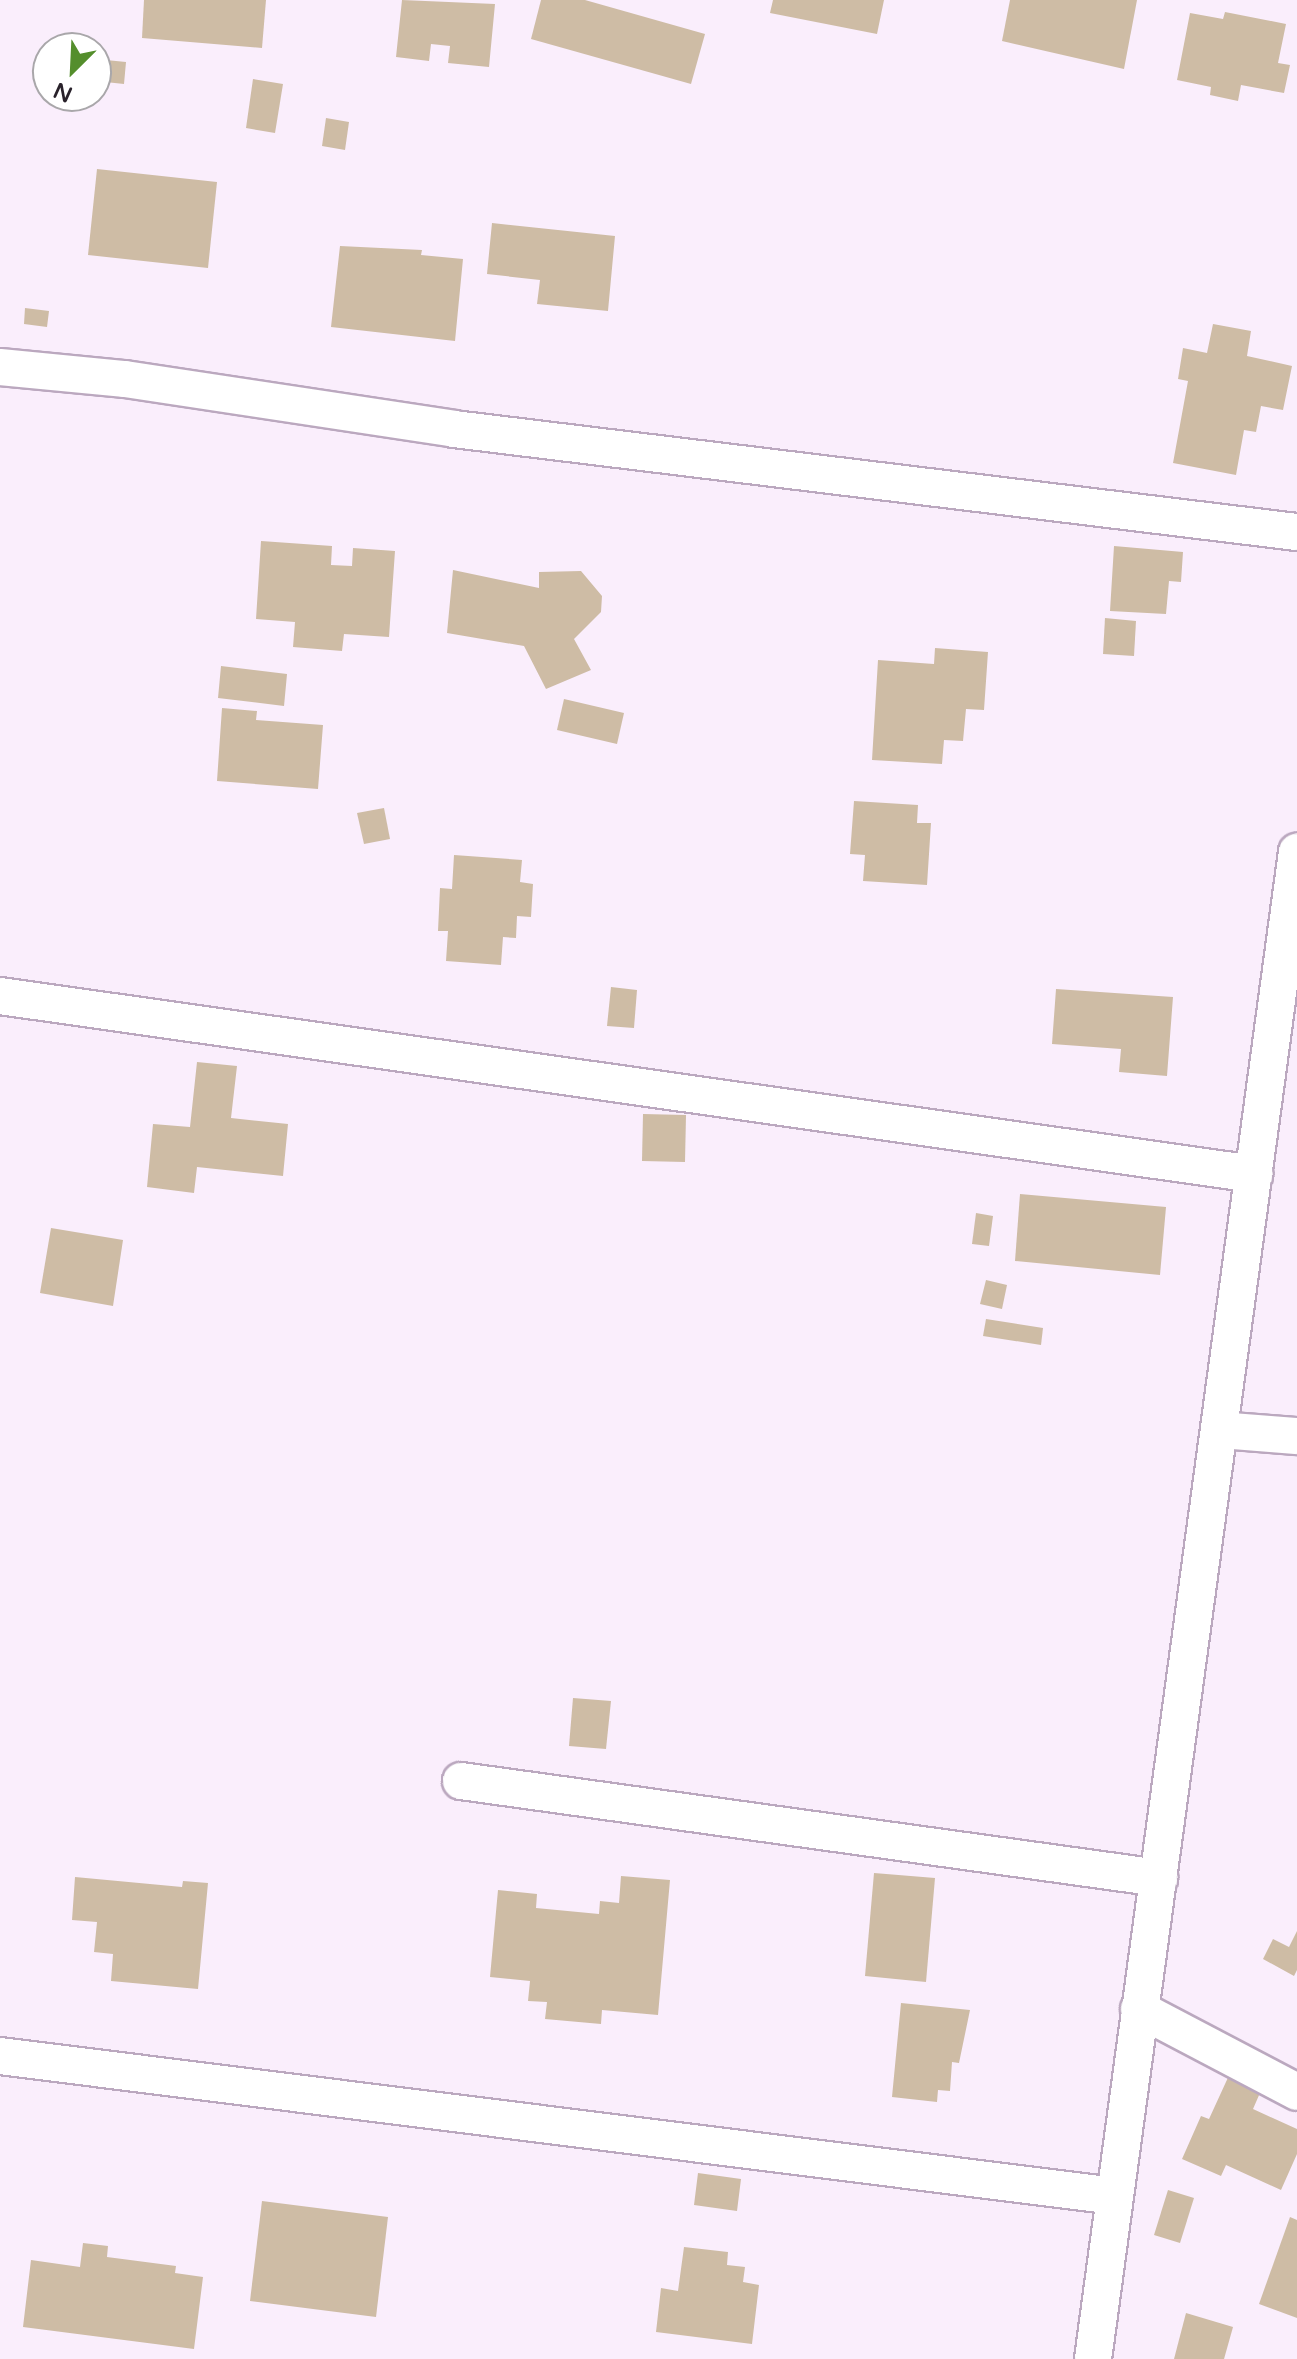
<!DOCTYPE html>
<style>
body{margin:0}
#map{position:relative;width:1297px;height:2359px;overflow:hidden;background:#faeefc;font-family:"Varela Round",sans-serif}
div>[style]{position:absolute}
[style*='--x']{left:calc(var(--x)*1px);top:calc(var(--y)*1px);width:calc(var(--w)*1px);rotate:calc(var(--a)*1deg)}
.building>*{inset:0;background:#cebca5}
.roads{filter:drop-shadow(2px 0 #bba8bf) drop-shadow(-2px 0 #bba8bf) drop-shadow(0 2px #bba8bf) drop-shadow(0 -2px #bba8bf)}
.minor>*{height:36px;margin:-18px;padding:0 18px;transform-origin:18px;border-radius:18px;background:#fff}
span{translate:-50% -50%;white-space:nowrap;text-align:center;line-height:1.15;-webkit-text-stroke:8px #fff;paint-order:stroke}
.north{position:absolute;left:32px;top:32px;width:80px;height:80px;box-sizing:border-box;background:#fff;border:2px solid #a9a7aa;border-radius:50%;rotate:204deg;font-size:22px;font-weight:700;line-height:32px;text-align:center;color:#29222b}
.north::after{content:'';display:block;margin:auto;width:28px;height:36px;background:#548e2c;clip-path:polygon(50% 0,100% 100%,50% 72%,0 100%)}
</style>
<div id="map">
<div class="building">
<i style="clip-path:polygon(144px 0,266px 0,262px 48px,142px 38px)"></i>
<i style="clip-path:polygon(402px 0,495px 4px,489px 67px,448px 63px,450px 46px,431px 44px,429px 61px,396px 57px)"></i>
<i style="clip-path:polygon(541px 0,585px 0,705px 34px,691px 84px,531px 39px)"></i>
<i style="clip-path:polygon(773px 0,884px 0,877px 34px,770px 13px)"></i>
<i style="clip-path:polygon(1010px 0,1137px 0,1124px 69px,1002px 41px)"></i>
<i style="clip-path:polygon(1225px 12px,1286px 24px,1278px 63px,1290px 65px,1284px 93px,1241px 85px,1238px 101px,1210px 95px,1211px 87px,1177px 80px,1190px 13px,1223px 19px)"></i>
<i style="clip-path:polygon(96px 59px,126px 62px,124px 84px,96px 81px)"></i>
<i style="clip-path:polygon(253px 79px,283px 84px,275px 133px,246px 128px)"></i>
<i style="clip-path:polygon(61px 96px,80px 96px,80px 106px,60px 105px)"></i>
<i style="clip-path:polygon(326px 118px,349px 122px,345px 150px,322px 146px)"></i>
<i style="clip-path:polygon(97px 169px,217px 182px,208px 268px,88px 255px)"></i>
<i style="clip-path:polygon(492px 223px,615px 236px,608px 311px,537px 304px,540px 280px,487px 274px)"></i>
<i style="clip-path:polygon(340px 246px,422px 250px,421px 255px,463px 259px,455px 341px,331px 327px)"></i>
<i style="clip-path:polygon(25px 308px,49px 311px,47px 327px,24px 324px)"></i>
<i style="clip-path:polygon(1213px 324px,1251px 331px,1247px 356px,1292px 366px,1283px 410px,1261px 406px,1256px 432px,1244px 430px,1236px 475px,1173px 463px,1188px 381px,1178px 379px,1183px 348px,1207px 353px)"></i>
<i style="clip-path:polygon(261px 541px,332px 546px,331px 565px,352px 566px,353px 548px,395px 551px,389px 637px,344px 634px,342px 651px,293px 647px,295px 622px,256px 619px)"></i>
<i style="clip-path:polygon(1114px 546px,1183px 552px,1181px 582px,1169px 581px,1166px 614px,1110px 611px)"></i>
<i style="clip-path:polygon(453px 570px,539px 588px,539px 572px,581px 571px,602px 596px,601px 612px,574px 639px,591px 670px,546px 689px,524px 646px,447px 633px)"></i>
<i style="clip-path:polygon(1105px 618px,1136px 621px,1134px 656px,1103px 654px)"></i>
<i style="clip-path:polygon(935px 648px,988px 652px,984px 710px,966px 709px,963px 741px,944px 740px,942px 764px,872px 760px,878px 660px,934px 664px)"></i>
<i style="clip-path:polygon(221px 666px,287px 674px,284px 706px,218px 698px)"></i>
<i style="clip-path:polygon(564px 699px,624px 713px,617px 744px,557px 730px)"></i>
<i style="clip-path:polygon(222px 708px,257px 711px,256px 720px,323px 725px,318px 789px,217px 781px)"></i>
<i style="clip-path:polygon(854px 801px,918px 805px,917px 823px,931px 823px,927px 885px,863px 881px,865px 855px,850px 854px)"></i>
<i style="clip-path:polygon(384px 808px,390px 839px,364px 844px,357px 813px)"></i>
<i style="clip-path:polygon(454px 855px,522px 860px,520px 882px,533px 884px,531px 917px,517px 916px,516px 938px,503px 937px,501px 965px,446px 961px,448px 931px,438px 931px,440px 888px,452px 889px)"></i>
<i style="clip-path:polygon(611px 987px,637px 990px,634px 1028px,607px 1026px)"></i>
<i style="clip-path:polygon(1056px 989px,1173px 997px,1167px 1076px,1119px 1072px,1121px 1049px,1052px 1044px)"></i>
<i style="clip-path:polygon(197px 1062px,237px 1066px,231px 1118px,288px 1124px,283px 1176px,197px 1167px,194px 1193px,147px 1187px,153px 1124px,190px 1127px)"></i>
<i style="clip-path:polygon(643px 1114px,686px 1115px,685px 1162px,642px 1161px)"></i>
<i style="clip-path:polygon(1020px 1194px,1166px 1207px,1160px 1275px,1015px 1261px)"></i>
<i style="clip-path:polygon(976px 1213px,993px 1216px,989px 1246px,972px 1244px)"></i>
<i style="clip-path:polygon(51px 1228px,123px 1240px,113px 1306px,40px 1293px)"></i>
<i style="clip-path:polygon(986px 1280px,1007px 1285px,1002px 1309px,980px 1304px)"></i>
<i style="clip-path:polygon(986px 1319px,1043px 1328px,1041px 1345px,983px 1336px)"></i>
<i style="clip-path:polygon(573px 1698px,611px 1701px,606px 1749px,569px 1746px)"></i>
<i style="clip-path:polygon(874px 1873px,935px 1878px,926px 1982px,865px 1976px)"></i>
<i style="clip-path:polygon(621px 1876px,670px 1880px,658px 2015px,602px 2010px,601px 2024px,545px 2019px,547px 2002px,528px 2001px,530px 1981px,490px 1977px,498px 1890px,537px 1894px,536px 1908px,599px 1914px,600px 1901px,619px 1903px)"></i>
<i style="clip-path:polygon(75px 1877px,182px 1887px,183px 1881px,208px 1883px,198px 1989px,111px 1981px,113px 1954px,94px 1952px,97px 1922px,72px 1920px)"></i>
<i style="clip-path:polygon(1297px 1931px,1297px 1970px,1294px 1976px,1263px 1959px,1273px 1939px,1289px 1947px)"></i>
<i style="clip-path:polygon(901px 2003px,970px 2010px,959px 2063px,952px 2062px,950px 2091px,938px 2090px,937px 2102px,892px 2097px)"></i>
<i style="clip-path:polygon(1231px 2071px,1263px 2086px,1253px 2109px,1297px 2129px,1297px 2154px,1281px 2190px,1226px 2165px,1221px 2176px,1182px 2159px,1201px 2116px,1209px 2119px)"></i>
<i style="clip-path:polygon(698px 2173px,741px 2179px,737px 2211px,694px 2205px)"></i>
<i style="clip-path:polygon(1168px 2190px,1194px 2198px,1180px 2243px,1154px 2235px)"></i>
<i style="clip-path:polygon(262px 2201px,388px 2217px,376px 2317px,250px 2301px)"></i>
<i style="clip-path:polygon(1290px 2217px,1297px 2220px,1297px 2318px,1259px 2304px)"></i>
<i style="clip-path:polygon(83px 2243px,108px 2246px,107px 2257px,176px 2266px,175px 2273px,203px 2277px,194px 2349px,23px 2327px,31px 2260px,80px 2267px)"></i>
<i style="clip-path:polygon(684px 2247px,728px 2252px,727px 2265px,745px 2267px,743px 2282px,759px 2285px,752px 2344px,656px 2332px,661px 2288px,678px 2291px)"></i>
<i style="clip-path:polygon(1186px 2313px,1233px 2327px,1224px 2359px,1174px 2359px)"></i>
</div>
<div class="roads">
<div class="minor">
<i style="--x:0;--y:367;--w:126;--a:5.5"></i>
<i style="--x:125;--y:379;--w:333;--a:8.6"></i>
<i style="--x:454;--y:429;--w:849;--a:6.97"></i>
<i style="--x:0;--y:996;--w:1267;--a:8.08"></i>
<i style="--x:1220;--y:1430;--w:77;--a:4.5"></i>
<i style="--x:461;--y:1781;--w:705;--a:7.91"></i>
<i style="--x:1139;--y:2009;--w:178;--a:27.7"></i>
<i style="--x:0;--y:2056;--w:1123;--a:7.16"></i>
<i style="--x:1093;--y:2359;--w:1521;--a:-82.29"></i>
</div>
</div>
<div class="north">N</div>
</div>
